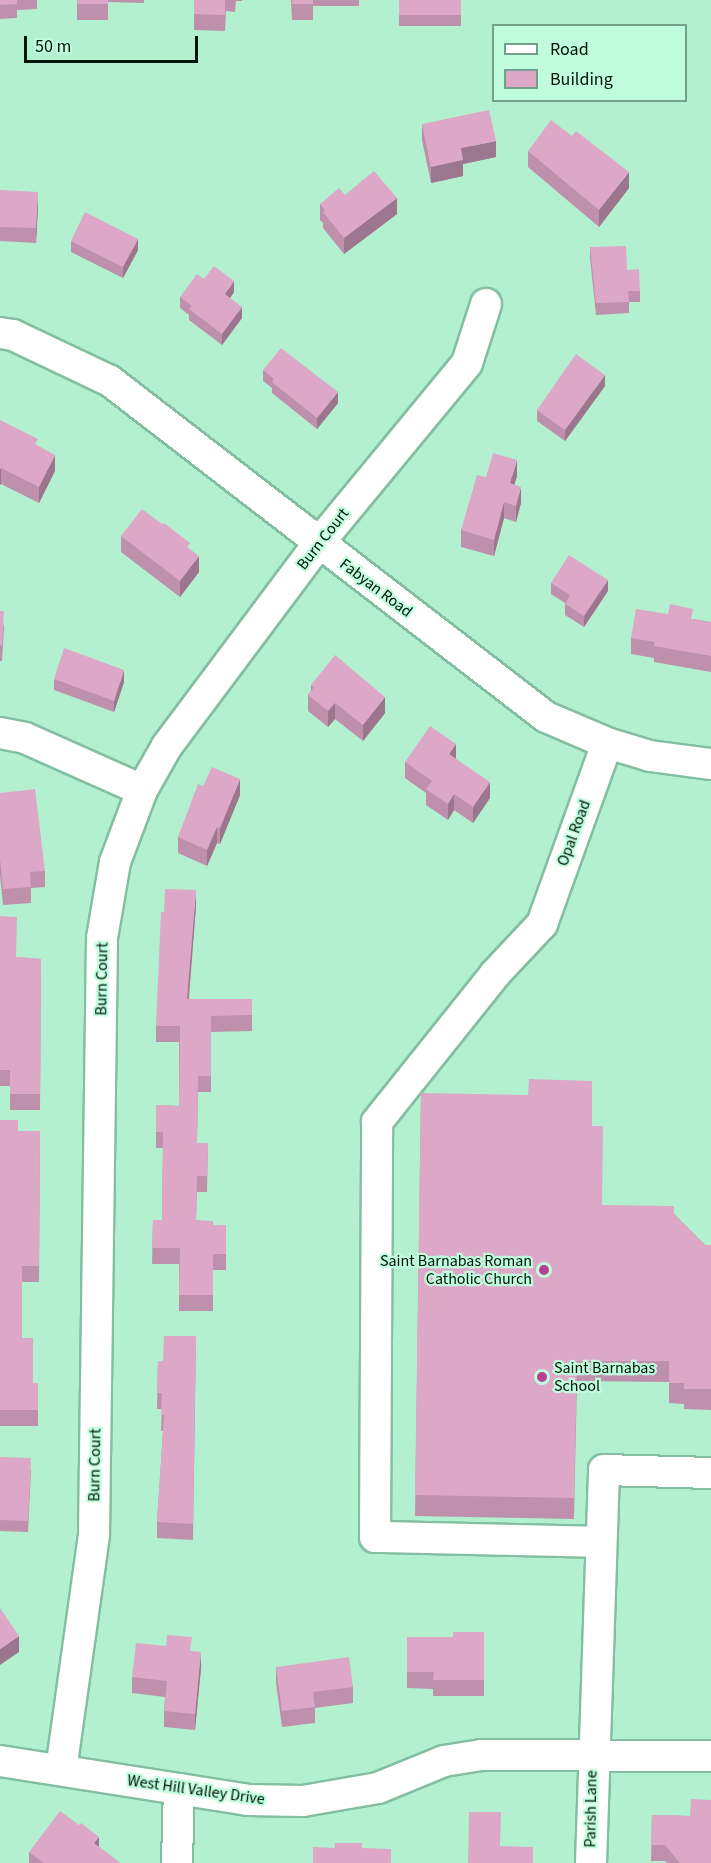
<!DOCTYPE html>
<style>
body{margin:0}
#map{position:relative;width:711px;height:1863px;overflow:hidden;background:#b3f0d0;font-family:"Source Sans 3",sans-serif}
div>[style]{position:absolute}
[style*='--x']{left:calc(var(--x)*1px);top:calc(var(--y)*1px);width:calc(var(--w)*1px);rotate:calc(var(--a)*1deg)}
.roads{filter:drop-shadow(2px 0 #83bea0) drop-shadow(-2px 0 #83bea0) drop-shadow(0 2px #83bea0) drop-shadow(0 -2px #83bea0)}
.minor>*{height:30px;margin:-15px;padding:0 15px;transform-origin:15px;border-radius:15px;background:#fff}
.wall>*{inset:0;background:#be90ac}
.shaded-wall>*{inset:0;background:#9b768c}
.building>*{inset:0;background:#dda8c8}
.dots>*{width:16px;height:16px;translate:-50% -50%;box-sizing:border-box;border:3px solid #c0fddd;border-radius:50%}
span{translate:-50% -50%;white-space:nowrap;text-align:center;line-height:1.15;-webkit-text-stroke:4.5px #c0fddd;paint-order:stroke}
.street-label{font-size:16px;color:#00140a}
.poi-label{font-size:16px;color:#00140a}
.right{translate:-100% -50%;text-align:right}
.left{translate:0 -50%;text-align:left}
.legend{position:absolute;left:492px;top:24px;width:195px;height:78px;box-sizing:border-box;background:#c0fddd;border:2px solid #73a089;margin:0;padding:8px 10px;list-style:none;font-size:18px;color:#00140a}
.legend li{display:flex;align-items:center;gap:12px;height:30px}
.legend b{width:30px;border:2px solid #73a089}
.scale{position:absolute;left:24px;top:36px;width:174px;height:27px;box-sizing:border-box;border:3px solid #00140a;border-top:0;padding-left:8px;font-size:18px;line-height:21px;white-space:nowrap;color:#00140a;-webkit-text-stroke:4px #c0fddd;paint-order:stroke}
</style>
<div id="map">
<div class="roads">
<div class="minor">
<i style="--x:0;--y:333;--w:13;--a:9"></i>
<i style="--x:13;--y:335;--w:107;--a:25.4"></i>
<i style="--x:110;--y:381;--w:550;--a:37.62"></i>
<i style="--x:546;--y:717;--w:66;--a:23.1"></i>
<i style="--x:607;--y:743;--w:45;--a:16.8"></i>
<i style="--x:650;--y:756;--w:62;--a:7.5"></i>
<i style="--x:0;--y:733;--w:25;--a:11"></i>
<i style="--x:25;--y:738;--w:128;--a:24"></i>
<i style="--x:601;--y:1542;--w:226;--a:-178.7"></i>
<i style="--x:375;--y:1537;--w:415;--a:-89.7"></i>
<i style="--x:377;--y:1122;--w:189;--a:-51.4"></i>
<i style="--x:495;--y:974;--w:69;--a:-46.8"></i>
<i style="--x:542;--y:924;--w:192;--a:-70.2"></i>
<i style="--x:0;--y:1761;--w:251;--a:8.9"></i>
<i style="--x:248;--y:1800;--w:55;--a:1"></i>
<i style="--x:303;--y:1801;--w:76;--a:-9.8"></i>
<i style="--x:378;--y:1788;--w:71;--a:-22.2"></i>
<i style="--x:444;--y:1761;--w:38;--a:-9"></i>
<i style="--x:482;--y:1755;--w:229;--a:0.3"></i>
<i style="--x:61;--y:1770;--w:238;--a:-82"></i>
<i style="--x:94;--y:1534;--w:596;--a:-89.23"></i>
<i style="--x:102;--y:938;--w:77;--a:-80.3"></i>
<i style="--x:115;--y:862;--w:77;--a:-69.4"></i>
<i style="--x:142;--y:790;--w:51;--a:-60.4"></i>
<i style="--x:167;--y:746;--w:252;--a:-53.2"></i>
<i style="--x:318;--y:544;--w:234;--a:-50.5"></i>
<i style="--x:467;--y:363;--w:62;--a:-72.1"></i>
<i style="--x:177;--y:1863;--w:74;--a:-88.5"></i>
<i style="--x:591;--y:1863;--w:393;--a:-88.1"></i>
<i style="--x:604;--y:1470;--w:107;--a:1.6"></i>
</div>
</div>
<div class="wall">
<i style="clip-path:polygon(0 0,37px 0,37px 9px,17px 10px,17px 18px,0 19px)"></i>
<i style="clip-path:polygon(77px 0,144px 0,144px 3px,108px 2px,108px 20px,77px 20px)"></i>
<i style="clip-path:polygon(194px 0,242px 0,242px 1px,236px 1px,235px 12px,226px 11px,225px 31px,194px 30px)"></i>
<i style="clip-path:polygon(291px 0,359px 0,359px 6px,313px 6px,313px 20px,292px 20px)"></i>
<i style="clip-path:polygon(399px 0,461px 0,461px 26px,399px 26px)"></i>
<i style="clip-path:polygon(422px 124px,496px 157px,463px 164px,463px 176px,431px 183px,422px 140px)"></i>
<i style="clip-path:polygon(528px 151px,629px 188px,599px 227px,528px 167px)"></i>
<i style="clip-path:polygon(0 190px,38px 206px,36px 243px,0 241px)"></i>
<i style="clip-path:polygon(345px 195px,397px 214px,344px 254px,323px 228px,323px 223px,320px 220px,320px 204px)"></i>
<i style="clip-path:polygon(71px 241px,138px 250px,123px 278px,71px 252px)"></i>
<i style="clip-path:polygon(590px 247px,640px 291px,640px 302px,629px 302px,629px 313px,596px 315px,590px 258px)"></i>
<i style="clip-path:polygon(204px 279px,234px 292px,230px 298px,242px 318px,222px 345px,189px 320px,189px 315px,180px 308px,180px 297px)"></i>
<i style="clip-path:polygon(263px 370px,338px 403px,317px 429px,272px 393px,272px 388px,263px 381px)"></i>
<i style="clip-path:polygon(605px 386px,565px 441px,537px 421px,537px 410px)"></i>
<i style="clip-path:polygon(0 420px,38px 446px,55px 471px,39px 503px,1px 484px)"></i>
<i style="clip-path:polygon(517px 476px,514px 484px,521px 503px,516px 522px,504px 518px,494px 556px,461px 547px,461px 530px,486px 477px)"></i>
<i style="clip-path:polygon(162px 524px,190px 550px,199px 572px,180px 597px,121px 552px,121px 536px)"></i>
<i style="clip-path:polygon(551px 583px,608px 591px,584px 627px,565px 615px,565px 603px,551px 594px)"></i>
<i style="clip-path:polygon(0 611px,4px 627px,2px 661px,0 661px)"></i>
<i style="clip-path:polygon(693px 619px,711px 622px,711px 672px,654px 662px,654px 658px,631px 654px,631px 638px)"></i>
<i style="clip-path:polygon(54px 679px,124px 682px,114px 712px,54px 690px)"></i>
<i style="clip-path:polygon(311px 685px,385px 713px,363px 741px,335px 719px,328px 727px,308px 711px,308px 695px,311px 691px)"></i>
<i style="clip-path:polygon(456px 759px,490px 798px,473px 823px,454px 810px,448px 820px,426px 805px,426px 793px,405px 778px,405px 762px)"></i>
<i style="clip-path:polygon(203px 786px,240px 795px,220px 844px,217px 843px,207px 866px,178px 853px,178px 837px)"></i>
<i style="clip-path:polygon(0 793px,45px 871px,45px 887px,31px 888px,31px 903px,3px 905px,0 875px)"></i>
<i style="clip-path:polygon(196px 906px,189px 999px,252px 999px,252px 1031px,211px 1032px,211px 1092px,198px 1092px,197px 1143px,208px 1143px,207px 1192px,197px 1192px,196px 1220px,213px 1225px,226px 1225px,226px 1270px,213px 1270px,213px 1311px,179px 1311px,179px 1264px,152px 1264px,153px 1220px,162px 1220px,163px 1148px,156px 1148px,156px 1105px,179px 1106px,179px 1042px,156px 1042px,156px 1026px)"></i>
<i style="clip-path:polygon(0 916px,16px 957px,41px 959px,40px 1110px,10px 1110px,10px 1086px,0 1086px)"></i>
<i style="clip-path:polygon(421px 1093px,592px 1126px,602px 1205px,674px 1214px,705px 1245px,711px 1245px,711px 1410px,684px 1409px,684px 1404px,669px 1403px,669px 1382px,577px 1381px,574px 1519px,415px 1516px)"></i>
<i style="clip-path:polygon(0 1120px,18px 1131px,40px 1131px,39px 1282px,22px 1282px,22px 1338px,33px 1383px,38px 1383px,38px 1426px,0 1426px)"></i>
<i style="clip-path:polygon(196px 1336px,193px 1540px,157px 1538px,157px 1522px,163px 1431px,161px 1431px,162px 1409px,157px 1409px,158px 1361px,163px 1361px)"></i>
<i style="clip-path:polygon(0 1457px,31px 1470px,28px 1532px,0 1531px)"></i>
<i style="clip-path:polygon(484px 1632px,484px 1696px,433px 1696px,433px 1689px,407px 1688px,407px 1672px,453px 1637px)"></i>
<i style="clip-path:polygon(192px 1651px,201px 1668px,195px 1730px,164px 1727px,164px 1711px,165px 1697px,132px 1693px,132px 1677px)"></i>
<i style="clip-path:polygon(276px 1667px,353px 1687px,353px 1703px,315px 1708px,315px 1723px,282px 1727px,276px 1683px)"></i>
<i style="clip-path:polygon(652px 1815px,690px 1816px,711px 1863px,667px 1863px,665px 1861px,651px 1861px)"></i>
<i style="clip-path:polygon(99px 1847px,120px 1863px,29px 1863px,29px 1852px)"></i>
</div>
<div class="shaded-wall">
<i style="clip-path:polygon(496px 141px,496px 157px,463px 164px,463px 176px,431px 183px,431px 167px,461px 148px)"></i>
<i style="clip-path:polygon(629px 172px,629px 188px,599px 227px,599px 210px)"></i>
<i style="clip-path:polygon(38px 192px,38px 206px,36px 243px,36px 228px)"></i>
<i style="clip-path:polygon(397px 198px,397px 214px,344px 254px,344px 238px)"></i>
<i style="clip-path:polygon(138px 239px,138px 250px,123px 278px,123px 267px)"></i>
<i style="clip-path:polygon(234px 281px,234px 292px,225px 305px,225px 294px)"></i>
<i style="clip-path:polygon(242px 307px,242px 318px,222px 345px,222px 334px)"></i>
<i style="clip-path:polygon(605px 375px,605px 386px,565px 441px,565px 430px)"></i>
<i style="clip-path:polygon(338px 392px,338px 403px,317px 429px,317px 418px)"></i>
<i style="clip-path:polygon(55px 455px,55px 471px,39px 503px,39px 487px)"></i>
<i style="clip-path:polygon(517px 460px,517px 476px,510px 499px,510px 483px)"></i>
<i style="clip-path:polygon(1px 468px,1px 484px,0 485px,0 469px)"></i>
<i style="clip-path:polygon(521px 487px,521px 503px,516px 522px,516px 506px)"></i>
<i style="clip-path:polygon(504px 502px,504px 518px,494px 556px,494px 540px)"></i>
<i style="clip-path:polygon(199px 556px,199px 572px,180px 597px,180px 581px)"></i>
<i style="clip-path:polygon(608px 580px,608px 591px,584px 627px,584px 616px)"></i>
<i style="clip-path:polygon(124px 670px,124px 682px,114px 712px,114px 701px)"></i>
<i style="clip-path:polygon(385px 697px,385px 713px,363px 741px,363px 725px)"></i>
<i style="clip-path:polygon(335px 703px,335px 719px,328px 727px,328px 711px)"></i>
<i style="clip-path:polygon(456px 744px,456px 760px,449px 754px)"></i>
<i style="clip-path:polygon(240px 779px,240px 795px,220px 844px,220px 828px)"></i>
<i style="clip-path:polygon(490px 782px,490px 798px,473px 823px,473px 807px)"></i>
<i style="clip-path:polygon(454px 794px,454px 810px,448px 820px,448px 804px)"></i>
<i style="clip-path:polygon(217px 827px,217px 843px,207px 866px,207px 850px)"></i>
<i style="clip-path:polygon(196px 890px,196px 906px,187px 1015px,187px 999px)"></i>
<i style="clip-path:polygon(19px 1636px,19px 1652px,0 1665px,0 1649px)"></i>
<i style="clip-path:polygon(201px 1652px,201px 1668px,195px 1730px,195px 1714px)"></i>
<i style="clip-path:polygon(99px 1837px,99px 1853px,94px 1843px)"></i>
</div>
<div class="building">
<i style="clip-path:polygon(0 0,17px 0,17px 4px,0 5px)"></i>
<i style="clip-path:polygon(77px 0,108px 0,108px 4px,77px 4px)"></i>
<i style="clip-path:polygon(194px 0,225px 0,225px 15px,194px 14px)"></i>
<i style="clip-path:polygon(292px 0,313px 0,313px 4px,292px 4px)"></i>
<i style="clip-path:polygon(399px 0,461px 0,461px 15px,399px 15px)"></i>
<i style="clip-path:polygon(489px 110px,496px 141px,461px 148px,463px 160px,431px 167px,422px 124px)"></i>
<i style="clip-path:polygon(551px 120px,572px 136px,576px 131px,629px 172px,599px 210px,528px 151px)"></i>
<i style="clip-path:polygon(374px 171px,397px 198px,344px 238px,323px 212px,325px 210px,320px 204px,339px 188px,345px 195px)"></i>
<i style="clip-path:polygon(0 190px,38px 192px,36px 228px,0 227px)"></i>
<i style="clip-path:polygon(85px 212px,138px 239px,123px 267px,71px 241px)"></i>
<i style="clip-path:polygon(626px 246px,627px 270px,639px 269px,640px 291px,628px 291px,629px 302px,596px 303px,590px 247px)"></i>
<i style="clip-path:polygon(214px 266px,234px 281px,225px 294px,242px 307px,222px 334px,189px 309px,192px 306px,180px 297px,197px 274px,204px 279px)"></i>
<i style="clip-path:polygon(281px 348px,338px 392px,317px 418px,272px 382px,274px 379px,263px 370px)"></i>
<i style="clip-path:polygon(576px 354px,605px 375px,565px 430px,537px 410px)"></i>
<i style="clip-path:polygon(0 420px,38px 439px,35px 444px,55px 455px,39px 487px,1px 468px,0 469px)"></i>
<i style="clip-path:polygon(493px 453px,517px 460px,510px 483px,521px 487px,516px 506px,504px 502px,494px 540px,461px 530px,477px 475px,486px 477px)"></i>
<i style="clip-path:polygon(142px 509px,162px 524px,164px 523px,190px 543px,187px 547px,199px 556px,180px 581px,121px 536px)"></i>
<i style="clip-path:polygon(569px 555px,608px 580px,584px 616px,565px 604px,570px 595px,551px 583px)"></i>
<i style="clip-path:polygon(670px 604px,693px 609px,691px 619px,711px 622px,711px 656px,654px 646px,655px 642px,631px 638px,636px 609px,668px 614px)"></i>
<i style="clip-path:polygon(0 611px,4px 611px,2px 645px,0 645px)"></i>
<i style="clip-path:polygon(64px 648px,124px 670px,114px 701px,54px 679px)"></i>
<i style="clip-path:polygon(335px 655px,385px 697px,363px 725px,335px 703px,328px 711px,308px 695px,314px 687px,311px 685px)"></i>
<i style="clip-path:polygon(430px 726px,456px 744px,449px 754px,490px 782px,473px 807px,454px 794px,448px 804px,426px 789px,432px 781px,405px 762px)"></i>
<i style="clip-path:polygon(212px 767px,240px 779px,220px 828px,217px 827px,207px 850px,178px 837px,198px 784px,203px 786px)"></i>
<i style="clip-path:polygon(35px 789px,45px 871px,30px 872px,31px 887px,3px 889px,0 859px,0 793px)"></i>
<i style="clip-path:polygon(165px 889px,196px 890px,187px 999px,252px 999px,252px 1015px,211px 1016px,211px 1076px,198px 1076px,197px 1143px,208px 1143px,207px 1176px,197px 1176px,196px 1220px,213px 1221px,213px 1225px,226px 1225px,226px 1254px,213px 1254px,213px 1295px,179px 1295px,180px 1248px,152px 1248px,153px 1220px,162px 1220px,163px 1132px,156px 1132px,156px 1105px,179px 1106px,180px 1026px,156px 1026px,161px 912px,164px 912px)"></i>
<i style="clip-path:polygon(0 916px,17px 917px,16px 957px,41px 959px,40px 1094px,10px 1094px,10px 1070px,0 1070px)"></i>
<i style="clip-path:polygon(529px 1079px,592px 1081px,592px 1126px,603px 1126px,602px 1205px,674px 1206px,674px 1214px,705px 1245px,711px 1245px,711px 1389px,684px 1389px,684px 1383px,669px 1383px,669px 1361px,577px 1361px,574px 1498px,415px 1495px,421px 1093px,528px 1095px)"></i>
<i style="clip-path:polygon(0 1120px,18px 1120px,18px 1131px,40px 1131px,39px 1266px,22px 1266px,22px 1338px,33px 1338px,33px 1383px,38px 1383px,38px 1410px,0 1410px)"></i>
<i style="clip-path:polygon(164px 1336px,196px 1336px,193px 1524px,157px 1522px,164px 1415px,161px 1415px,162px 1393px,157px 1393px,158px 1361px,163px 1361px)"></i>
<i style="clip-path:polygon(0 1457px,31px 1458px,28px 1521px,0 1520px)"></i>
<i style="clip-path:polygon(0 1608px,19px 1636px,0 1649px)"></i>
<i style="clip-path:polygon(453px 1632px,484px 1632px,484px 1680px,433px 1680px,434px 1672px,407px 1672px,407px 1637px,453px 1637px)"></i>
<i style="clip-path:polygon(167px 1635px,192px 1637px,190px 1651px,201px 1652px,195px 1714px,164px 1711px,167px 1681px,132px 1677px,136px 1643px,166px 1646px)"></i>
<i style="clip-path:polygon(349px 1657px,353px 1687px,313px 1692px,315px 1707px,282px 1711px,276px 1667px)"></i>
<i style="clip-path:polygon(691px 1799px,711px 1800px,711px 1863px,680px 1863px,665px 1845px,651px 1845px,652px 1815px,690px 1816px)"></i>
<i style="clip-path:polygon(60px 1811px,79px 1825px,81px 1823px,99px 1837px,94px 1843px,120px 1863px,44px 1863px,29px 1852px)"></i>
<i style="clip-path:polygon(469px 1812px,501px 1812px,500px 1846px,533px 1847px,533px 1863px,468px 1863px)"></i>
<i style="clip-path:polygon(335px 1843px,362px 1843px,362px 1848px,391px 1849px,391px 1863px,313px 1863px,313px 1847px,335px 1848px)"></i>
</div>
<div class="dots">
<i style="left:544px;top:1270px;background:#b84094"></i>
<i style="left:542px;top:1377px;background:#b84094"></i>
</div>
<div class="street-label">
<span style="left:323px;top:539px;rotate:-52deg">Burn Court</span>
<span style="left:376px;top:588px;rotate:37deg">Fabyan Road</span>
<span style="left:574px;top:833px;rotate:-70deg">Opal Road</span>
<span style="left:102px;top:979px;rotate:-89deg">Burn Court</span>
<span style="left:95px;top:1465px;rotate:-89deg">Burn Court</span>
<span style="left:196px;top:1790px;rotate:8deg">West Hill Valley Drive</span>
<span style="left:591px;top:1809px;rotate:-89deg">Parish Lane</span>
</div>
<div class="poi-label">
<span class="right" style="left:532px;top:1270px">Saint Barnabas Roman<br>Catholic Church</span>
<span class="left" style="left:554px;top:1377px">Saint Barnabas<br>School</span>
</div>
<ul class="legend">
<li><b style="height:8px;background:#fff"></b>Road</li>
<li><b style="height:16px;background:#dda8c8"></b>Building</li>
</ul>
<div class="scale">50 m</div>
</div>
